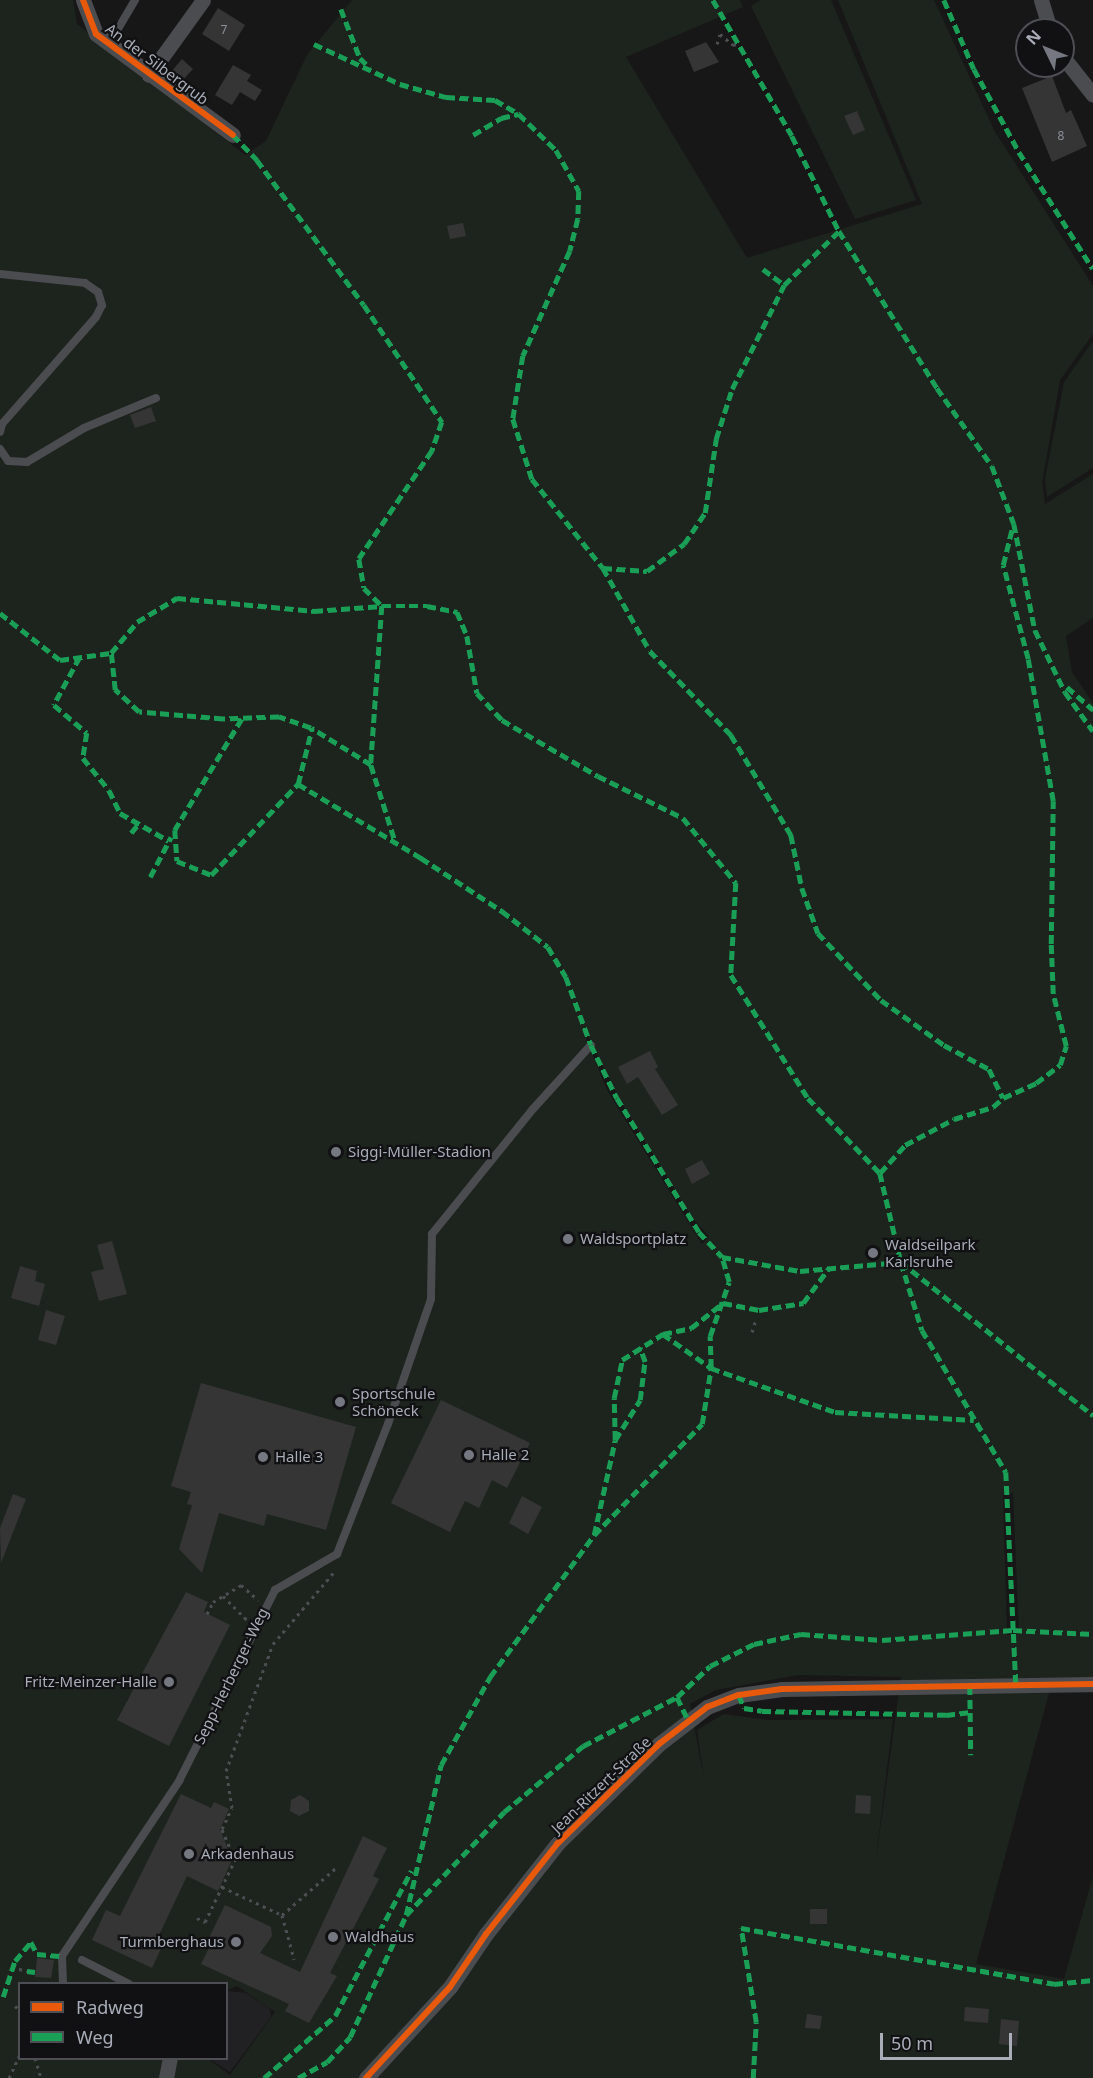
<!DOCTYPE html>
<meta charset="utf-8">
<style>
body{margin:0}
#map{position:relative;width:1093px;height:2078px;overflow:hidden;background:#171717;font-family:"Noto Sans",sans-serif}
div>[style]{position:absolute}
[style*='--x']{left:calc(var(--x)*1px);top:calc(var(--y)*1px);width:calc(var(--w)*1px);rotate:calc(var(--a)*1deg)}
.built>*{inset:0;background:#212123}
.green>*{inset:0;background:#1d241e}
.building>*{inset:0;background:#353536}
.path>*{height:3px;margin-top:-1.5px;transform-origin:0;background:repeating-linear-gradient(90deg,#4d4e52 0 3px,transparent 0 7.5px)}
.service>*{height:8px;margin:-4px;padding:0 4px;transform-origin:4px;border-radius:4px;background:#4b4c50}
.minor>*{height:15px;margin:-7.5px;padding:0 7.5px;transform-origin:7.5px;border-radius:7.5px;background:#4b4c50}
.quiet>*{height:4.5px;margin-top:-2.25px;transform-origin:0;background:repeating-linear-gradient(90deg,#1a9f57 0 9px,transparent 0 13.5px)}
.cycleway>*{height:6px;margin:-3px;padding:0 3px;transform-origin:3px;border-radius:3px;background:#e8590c}
.dots>*{width:16px;height:16px;translate:-50% -50%;box-sizing:border-box;border:3px solid #111113;border-radius:50%}
span{translate:-50% -50%;white-space:nowrap;text-align:center;line-height:1.15;-webkit-text-stroke:4.5px #111113;paint-order:stroke}
.number-label{font-size:12px;color:#8b8f98}
.number-label span{-webkit-text-stroke-width:0}
.street-label{font-size:15px;color:#a8adb8}
.poi-label{font-size:15px;color:#a8adb8}
.left{translate:0 -50%;text-align:left}
.right{translate:-100% -50%;text-align:right}
.legend{position:absolute;left:18px;top:1982px;width:210px;height:78px;box-sizing:border-box;background:#111113;border:2px solid #4d4f55;margin:0;padding:8px 10px;list-style:none;font-size:18px;color:#a8adb8}
.legend li{display:flex;align-items:center;gap:12px;height:30px}
.legend b{width:30px;border:2px solid #4d4f55}
.north{position:absolute;left:1015px;top:18px;width:60px;height:60px;box-sizing:border-box;background:#111113;border:2px solid #4d4f55;border-radius:50%;rotate:313deg;font-size:16px;font-weight:700;line-height:24px;text-align:center;color:#a8adb8}
.north::after{content:'';display:block;margin:auto;width:21px;height:27px;background:#757880;clip-path:polygon(50% 0,100% 100%,50% 72%,0 100%)}
.scale{position:absolute;left:880px;top:2033px;width:132px;height:27px;box-sizing:border-box;border:3px solid #a8adb8;border-top:0;padding-left:8px;font-size:18px;line-height:21px;white-space:nowrap;color:#a8adb8;-webkit-text-stroke:4px #111113;paint-order:stroke}
</style>
<div id="map">
<div class="built">
<i style="clip-path:polygon(227px 1991px,246px 1993px,270px 2009px,271px 2017px,230px 2072px,210px 2059px,226px 2058px)"></i>
</div>
<div class="green">
<i style="clip-path:polygon(evenodd,0 0,73px 0,77px 24px,245px 155px,266px 141px,307px 55px,352px 0,740px 0,743px 7px,626px 57px,747px 258px,922px 204px,838px 0,934px 0,994px 130px,1093px 286px,1093px 334px,1060px 380px,1042px 483px,1045px 504px,1093px 474px,1093px 618px,1066px 636px,1072px 672px,1093px 703px,1093px 1693px,1049px 1693px,976px 1964px,1064px 1979px,1093px 1876px,1093px 2078px,0 2078px,0 0,588px 1036px,621px 1102px,692px 1218px,709px 1236px,702px 1244px,608px 1092px,586px 1040px,588px 1036px,0 0,1013px 1493px,1019px 1634px,1007px 1635px,1003px 1495px,1013px 1493px,0 0,798px 1675px,901px 1677px,875px 1867px,893px 1719px,768px 1720px,724px 1714px,697px 1730px,704px 1779px,690px 1704px,716px 1690px,798px 1675px,0 0,20px 1984px,226px 1984px,227px 1990px,237px 1986px,275px 2012px,230px 2075px,207px 2058px,20px 2058px,20px 1984px)"></i>
<i style="clip-path:polygon(761px 0,831px 0,916px 200px,855px 219px,751px 6px)"></i>
<i style="clip-path:polygon(1093px 341px,1093px 468px,1047px 497px,1045px 479px,1064px 382px)"></i>
</div>
<div class="building">
<i style="clip-path:polygon(218px 8px,245px 25px,229px 51px,202px 34px)"></i>
<i style="clip-path:polygon(706px 42px,719px 62px,694px 72px,685px 51px)"></i>
<i style="clip-path:polygon(182px 59px,193px 69px,182px 81px,171px 72px)"></i>
<i style="clip-path:polygon(233px 65px,251px 75px,247px 81px,262px 90px,255px 101px,240px 92px,232px 105px,215px 95px)"></i>
<i style="clip-path:polygon(1052px 76px,1066px 113px,1071px 110px,1087px 146px,1052px 162px,1022px 88px)"></i>
<i style="clip-path:polygon(857px 111px,865px 130px,853px 135px,844px 116px)"></i>
<i style="clip-path:polygon(463px 223px,466px 236px,450px 239px,447px 226px)"></i>
<i style="clip-path:polygon(151px 407px,156px 421px,135px 428px,130px 415px)"></i>
<i style="clip-path:polygon(650px 1051px,658px 1067px,655px 1069px,678px 1105px,662px 1115px,638px 1077px,627px 1084px,618px 1067px)"></i>
<i style="clip-path:polygon(702px 1160px,710px 1174px,692px 1184px,685px 1169px)"></i>
<i style="clip-path:polygon(112px 1241px,127px 1294px,99px 1301px,91px 1272px,104px 1269px,97px 1245px)"></i>
<i style="clip-path:polygon(20px 1266px,37px 1271px,35px 1281px,45px 1284px,39px 1306px,11px 1298px)"></i>
<i style="clip-path:polygon(46px 1310px,65px 1316px,56px 1345px,38px 1340px)"></i>
<i style="clip-path:polygon(201px 1383px,356px 1427px,326px 1530px,267px 1514px,264px 1526px,219px 1513px,202px 1573px,179px 1549px,192px 1505px,187px 1504px,191px 1492px,171px 1486px)"></i>
<i style="clip-path:polygon(441px 1400px,530px 1443px,507px 1488px,492px 1480px,479px 1508px,465px 1501px,450px 1532px,391px 1503px)"></i>
<i style="clip-path:polygon(13px 1494px,26px 1499px,1px 1563px,0 1528px)"></i>
<i style="clip-path:polygon(522px 1496px,542px 1507px,528px 1534px,509px 1523px)"></i>
<i style="clip-path:polygon(186px 1592px,208px 1602px,204px 1612px,230px 1625px,169px 1746px,117px 1720px)"></i>
<i style="clip-path:polygon(181px 1794px,211px 1808px,214px 1802px,229px 1809px,220px 1829px,232px 1860px,218px 1891px,187px 1876px,159px 1935px,166px 1938px,152px 1968px,92px 1940px,106px 1910px,120px 1916px)"></i>
<i style="clip-path:polygon(300px 1795px,309px 1801px,309px 1811px,299px 1816px,290px 1811px,291px 1800px)"></i>
<i style="clip-path:polygon(856px 1795px,871px 1796px,870px 1814px,855px 1813px)"></i>
<i style="clip-path:polygon(363px 1836px,387px 1848px,373px 1876px,379px 1879px,330px 1973px,337px 1976px,309px 2023px,285px 2011px,289px 2004px,201px 1964px,209px 1948px,205px 1946px,225px 1905px,271px 1927px,272px 1936px,260px 1953px,300px 1972px)"></i>
<i style="clip-path:polygon(810px 1909px,827px 1909px,827px 1924px,810px 1924px)"></i>
<i style="clip-path:polygon(37px 1958px,54px 1960px,51px 1978px,35px 1977px)"></i>
<i style="clip-path:polygon(965px 2007px,989px 2009px,988px 2023px,964px 2021px)"></i>
<i style="clip-path:polygon(807px 2014px,822px 2016px,820px 2029px,805px 2028px)"></i>
<i style="clip-path:polygon(1001px 2019px,1019px 2021px,1017px 2046px,999px 2044px)"></i>
</div>
<div class="path">
<i style="--x:717;--y:44;--w:10;--a:-73"></i>
<i style="--x:720;--y:34;--w:17;--a:40"></i>
<i style="--x:733;--y:45;--w:6;--a:-18"></i>
<i style="--x:752;--y:1332;--w:14;--a:-73"></i>
<i style="--x:223;--y:1596;--w:34;--a:45"></i>
<i style="--x:207;--y:1614;--w:13;--a:-63"></i>
<i style="--x:213;--y:1602;--w:33;--a:-31"></i>
<i style="--x:241;--y:1585;--w:23;--a:41"></i>
<i style="--x:222;--y:1887;--w:66;--a:25"></i>
<i style="--x:282;--y:1915;--w:46;--a:74.7"></i>
<i style="--x:282;--y:1915;--w:74;--a:-41.2"></i>
<i style="--x:197;--y:1918;--w:9;--a:27"></i>
<i style="--x:205;--y:1922;--w:69;--a:-64.2"></i>
<i style="--x:235;--y:1860;--w:34;--a:-113"></i>
<i style="--x:222;--y:1829;--w:23;--a:-65"></i>
<i style="--x:232;--y:1808;--w:37;--a:-99"></i>
<i style="--x:226;--y:1771;--w:135;--a:-69.7"></i>
<i style="--x:273;--y:1644;--w:96;--a:-49.7"></i>
<i style="--x:12;--y:1967;--w:16;--a:15"></i>
<i style="--x:15;--y:2006;--w:6;--a:39"></i>
<i style="--x:35;--y:2058;--w:21;--a:73"></i>
<i style="--x:9;--y:2078;--w:26;--a:-65"></i>
</div>
<div class="service">
<i style="--x:109;--y:44;--w:51;--a:-59.4"></i>
<i style="--x:0;--y:274;--w:85;--a:6"></i>
<i style="--x:85;--y:283;--w:16;--a:35"></i>
<i style="--x:98;--y:292;--w:14;--a:73"></i>
<i style="--x:102;--y:305;--w:13;--a:117"></i>
<i style="--x:96;--y:317;--w:142;--a:131.3"></i>
<i style="--x:2;--y:424;--w:8;--a:104"></i>
<i style="--x:0;--y:449;--w:14;--a:56"></i>
<i style="--x:8;--y:461;--w:19;--a:3"></i>
<i style="--x:27;--y:462;--w:66;--a:-30.8"></i>
<i style="--x:84;--y:428;--w:78;--a:-22.6"></i>
<i style="--x:82;--y:1960;--w:53;--a:27.1"></i>
<i style="--x:63;--y:1984;--w:28;--a:-92"></i>
<i style="--x:62;--y:1956;--w:211;--a:-56.2"></i>
<i style="--x:179;--y:1781;--w:214;--a:-63.3"></i>
<i style="--x:275;--y:1590;--w:72;--a:-30.1"></i>
<i style="--x:337;--y:1554;--w:140;--a:-68.6"></i>
<i style="--x:388;--y:1424;--w:132;--a:-71"></i>
<i style="--x:431;--y:1299;--w:65;--a:-89.1"></i>
<i style="--x:432;--y:1234;--w:161;--a:-51.1"></i>
<i style="--x:533;--y:1109;--w:86;--a:-47.8"></i>
</div>
<div class="minor">
<i style="--x:83;--y:0;--w:36;--a:69"></i>
<i style="--x:96;--y:34;--w:170;--a:36.4"></i>
<i style="--x:1041;--y:0;--w:31;--a:73"></i>
<i style="--x:1063;--y:57;--w:48;--a:51.7"></i>
<i style="--x:149;--y:75;--w:92;--a:-54.2"></i>
<i style="--x:166;--y:2078;--w:20;--a:-79"></i>
<i style="--x:366;--y:2078;--w:124;--a:-47.3"></i>
<i style="--x:450;--y:1987;--w:64;--a:-55.8"></i>
<i style="--x:486;--y:1934;--w:115;--a:-51.7"></i>
<i style="--x:557;--y:1844;--w:143;--a:-44.4"></i>
<i style="--x:659;--y:1744;--w:61;--a:-37.6"></i>
<i style="--x:707;--y:1707;--w:34;--a:-21"></i>
<i style="--x:739;--y:1695;--w:43;--a:-7.9"></i>
<i style="--x:782;--y:1689;--w:311;--a:-0.9"></i>
</div>
<div class="quiet">
<i style="--x:713;--y:0;--w:157;--a:59.8"></i>
<i style="--x:792;--y:136;--w:106;--a:63.7"></i>
<i style="--x:839;--y:231;--w:185;--a:58"></i>
<i style="--x:937;--y:388;--w:95;--a:54.8"></i>
<i style="--x:992;--y:466;--w:62;--a:69.2"></i>
<i style="--x:1014;--y:524;--w:108;--a:78.8"></i>
<i style="--x:1035;--y:630;--w:69;--a:64.2"></i>
<i style="--x:1065;--y:692;--w:48;--a:54.3"></i>
<i style="--x:944;--y:0;--w:75;--a:66.5"></i>
<i style="--x:974;--y:69;--w:94;--a:61.5"></i>
<i style="--x:1019;--y:152;--w:138;--a:57.7"></i>
<i style="--x:341;--y:9;--w:53;--a:68.8"></i>
<i style="--x:360;--y:58;--w:14;--a:45"></i>
<i style="--x:314;--y:44;--w:95;--a:24.9"></i>
<i style="--x:400;--y:84;--w:48;--a:15.8"></i>
<i style="--x:446;--y:97;--w:49;--a:3.5"></i>
<i style="--x:495;--y:100;--w:28;--a:30"></i>
<i style="--x:519;--y:114;--w:52;--a:44.2"></i>
<i style="--x:556;--y:150;--w:47;--a:60.7"></i>
<i style="--x:579;--y:191;--w:28;--a:92"></i>
<i style="--x:578;--y:219;--w:33;--a:104"></i>
<i style="--x:570;--y:251;--w:115;--a:114.1"></i>
<i style="--x:523;--y:356;--w:64;--a:99"></i>
<i style="--x:513;--y:419;--w:63;--a:72.4"></i>
<i style="--x:532;--y:479;--w:114;--a:51.4"></i>
<i style="--x:603;--y:568;--w:95;--a:60.5"></i>
<i style="--x:650;--y:651;--w:117;--a:46"></i>
<i style="--x:731;--y:735;--w:117;--a:59"></i>
<i style="--x:791;--y:835;--w:54;--a:78.3"></i>
<i style="--x:802;--y:888;--w:48;--a:70.4"></i>
<i style="--x:818;--y:933;--w:92;--a:46.8"></i>
<i style="--x:881;--y:1000;--w:77;--a:35.5"></i>
<i style="--x:944;--y:1045;--w:51;--a:28.1"></i>
<i style="--x:989;--y:1069;--w:32;--a:64"></i>
<i style="--x:233;--y:135;--w:35;--a:46"></i>
<i style="--x:257;--y:160;--w:180;--a:53.6"></i>
<i style="--x:364;--y:305;--w:141;--a:56.3"></i>
<i style="--x:442;--y:422;--w:31;--a:109"></i>
<i style="--x:432;--y:451;--w:130;--a:124.1"></i>
<i style="--x:359;--y:559;--w:29;--a:80"></i>
<i style="--x:364;--y:588;--w:25;--a:45"></i>
<i style="--x:382;--y:606;--w:159;--a:94"></i>
<i style="--x:371;--y:765;--w:83;--a:72.4"></i>
<i style="--x:473;--y:135;--w:33;--a:-31"></i>
<i style="--x:501;--y:118;--w:18;--a:-13"></i>
<i style="--x:763;--y:269;--w:26;--a:37"></i>
<i style="--x:603;--y:568;--w:44;--a:3.9"></i>
<i style="--x:647;--y:571;--w:46;--a:-36.1"></i>
<i style="--x:684;--y:544;--w:37;--a:-56"></i>
<i style="--x:705;--y:513;--w:75;--a:-81.5"></i>
<i style="--x:716;--y:439;--w:52;--a:-72.3"></i>
<i style="--x:732;--y:389;--w:116;--a:-63.4"></i>
<i style="--x:784;--y:285;--w:77;--a:-44.5"></i>
<i style="--x:0;--y:613;--w:76;--a:38.1"></i>
<i style="--x:60;--y:660;--w:51;--a:-7.8"></i>
<i style="--x:80;--y:657;--w:55;--a:118.4"></i>
<i style="--x:54;--y:705;--w:43;--a:40.3"></i>
<i style="--x:87;--y:733;--w:25;--a:99"></i>
<i style="--x:83;--y:758;--w:41;--a:50.9"></i>
<i style="--x:109;--y:790;--w:25;--a:64"></i>
<i style="--x:120;--y:813;--w:56;--a:29.7"></i>
<i style="--x:1067;--y:687;--w:35;--a:41"></i>
<i style="--x:242;--y:719;--w:130;--a:121.1"></i>
<i style="--x:175;--y:830;--w:31;--a:86"></i>
<i style="--x:177;--y:861;--w:37;--a:22"></i>
<i style="--x:211;--y:875;--w:126;--a:-46.3"></i>
<i style="--x:298;--y:784;--w:144;--a:31"></i>
<i style="--x:421;--y:858;--w:97;--a:33.2"></i>
<i style="--x:502;--y:911;--w:58;--a:38"></i>
<i style="--x:548;--y:947;--w:35;--a:59"></i>
<i style="--x:566;--y:977;--w:72;--a:69.8"></i>
<i style="--x:591;--y:1045;--w:59;--a:63.9"></i>
<i style="--x:617;--y:1098;--w:157;--a:58.5"></i>
<i style="--x:699;--y:1232;--w:34;--a:47"></i>
<i style="--x:722;--y:1257;--w:79;--a:10.2"></i>
<i style="--x:800;--y:1271;--w:101;--a:-5.1"></i>
<i style="--x:901;--y:1262;--w:246;--a:38.6"></i>
<i style="--x:371;--y:765;--w:70;--a:-148.3"></i>
<i style="--x:311;--y:728;--w:34;--a:-161"></i>
<i style="--x:279;--y:717;--w:56;--a:178"></i>
<i style="--x:223;--y:719;--w:84;--a:-175.2"></i>
<i style="--x:139;--y:712;--w:33;--a:-137"></i>
<i style="--x:115;--y:690;--w:37;--a:-96"></i>
<i style="--x:111;--y:653;--w:40;--a:-50"></i>
<i style="--x:137;--y:622;--w:47;--a:-31"></i>
<i style="--x:177;--y:598;--w:138;--a:5.4"></i>
<i style="--x:314;--y:611;--w:68;--a:-4.2"></i>
<i style="--x:382;--y:606;--w:45;--a:0"></i>
<i style="--x:427;--y:606;--w:31;--a:11"></i>
<i style="--x:457;--y:612;--w:26;--a:67"></i>
<i style="--x:467;--y:636;--w:58;--a:80"></i>
<i style="--x:477;--y:693;--w:37;--a:47"></i>
<i style="--x:502;--y:720;--w:111;--a:30.3"></i>
<i style="--x:598;--y:776;--w:95;--a:26.3"></i>
<i style="--x:683;--y:818;--w:84;--a:50.8"></i>
<i style="--x:736;--y:883;--w:92;--a:93.1"></i>
<i style="--x:731;--y:975;--w:145;--a:58"></i>
<i style="--x:808;--y:1098;--w:104;--a:46.2"></i>
<i style="--x:880;--y:1173;--w:91;--a:76.7"></i>
<i style="--x:901;--y:1262;--w:71;--a:72.8"></i>
<i style="--x:922;--y:1330;--w:165;--a:59.4"></i>
<i style="--x:1006;--y:1472;--w:213;--a:87.3"></i>
<i style="--x:298;--y:784;--w:58;--a:-76"></i>
<i style="--x:131;--y:833;--w:13;--a:-51"></i>
<i style="--x:150;--y:877;--w:45;--a:-62.3"></i>
<i style="--x:880;--y:1173;--w:38;--a:-48"></i>
<i style="--x:905;--y:1145;--w:55;--a:-28"></i>
<i style="--x:954;--y:1119;--w:41;--a:-17.1"></i>
<i style="--x:993;--y:1107;--w:13;--a:-42"></i>
<i style="--x:1003;--y:1098;--w:36;--a:-24"></i>
<i style="--x:1036;--y:1083;--w:30;--a:-37"></i>
<i style="--x:1060;--y:1065;--w:20;--a:-72"></i>
<i style="--x:1066;--y:1046;--w:54;--a:-104"></i>
<i style="--x:1053;--y:994;--w:50;--a:-92.3"></i>
<i style="--x:1051;--y:944;--w:143;--a:-89.2"></i>
<i style="--x:1053;--y:801;--w:144;--a:-100"></i>
<i style="--x:1028;--y:659;--w:97;--a:-104.9"></i>
<i style="--x:1003;--y:565;--w:37;--a:-76"></i>
<i style="--x:663;--y:1334;--w:59;--a:35.3"></i>
<i style="--x:711;--y:1368;--w:132;--a:19.5"></i>
<i style="--x:835;--y:1412;--w:139;--a:3.3"></i>
<i style="--x:615;--y:1440;--w:47;--a:-58"></i>
<i style="--x:640;--y:1400;--w:38;--a:-83"></i>
<i style="--x:645;--y:1362;--w:15;--a:-110"></i>
<i style="--x:594;--y:1535;--w:155;--a:-45.8"></i>
<i style="--x:702;--y:1424;--w:57;--a:-80.9"></i>
<i style="--x:711;--y:1368;--w:32;--a:-92"></i>
<i style="--x:710;--y:1336;--w:57;--a:-70.6"></i>
<i style="--x:729;--y:1282;--w:26;--a:-106"></i>
<i style="--x:970;--y:1686;--w:69;--a:89.2"></i>
<i style="--x:739;--y:1695;--w:14;--a:69"></i>
<i style="--x:744;--y:1708;--w:18;--a:9"></i>
<i style="--x:762;--y:1711;--w:184;--a:1.2"></i>
<i style="--x:946;--y:1715;--w:25;--a:-7"></i>
<i style="--x:677;--y:1697;--w:25;--a:64"></i>
<i style="--x:406;--y:1915;--w:142;--a:-46.4"></i>
<i style="--x:504;--y:1812;--w:103;--a:-39.9"></i>
<i style="--x:583;--y:1746;--w:106;--a:-27.5"></i>
<i style="--x:677;--y:1697;--w:45;--a:-43.2"></i>
<i style="--x:710;--y:1666;--w:49;--a:-26.6"></i>
<i style="--x:754;--y:1644;--w:48;--a:-12"></i>
<i style="--x:801;--y:1634;--w:81;--a:4.2"></i>
<i style="--x:882;--y:1640;--w:131;--a:-4.4"></i>
<i style="--x:1013;--y:1630;--w:80;--a:2.9"></i>
<i style="--x:27;--y:1971;--w:8;--a:7"></i>
<i style="--x:3;--y:1997;--w:38;--a:-72"></i>
<i style="--x:15;--y:1961;--w:25;--a:-50"></i>
<i style="--x:31;--y:1942;--w:13;--a:63"></i>
<i style="--x:37;--y:1954;--w:25;--a:5"></i>
<i style="--x:264;--y:2078;--w:94;--a:-41.1"></i>
<i style="--x:335;--y:2016;--w:164;--a:-62.3"></i>
<i style="--x:298;--y:2078;--w:33;--a:-29"></i>
<i style="--x:327;--y:2062;--w:34;--a:-47"></i>
<i style="--x:350;--y:2037;--w:134;--a:-65.3"></i>
<i style="--x:406;--y:1915;--w:154;--a:-76.9"></i>
<i style="--x:441;--y:1765;--w:101;--a:-60.9"></i>
<i style="--x:490;--y:1677;--w:176;--a:-53.8"></i>
<i style="--x:594;--y:1535;--w:97;--a:-77.5"></i>
<i style="--x:615;--y:1440;--w:42;--a:-91.4"></i>
<i style="--x:614;--y:1398;--w:39;--a:-78"></i>
<i style="--x:622;--y:1360;--w:49;--a:-32.4"></i>
<i style="--x:663;--y:1334;--w:29;--a:-12"></i>
<i style="--x:691;--y:1328;--w:41;--a:-38"></i>
<i style="--x:723;--y:1303;--w:37;--a:11"></i>
<i style="--x:759;--y:1310;--w:45;--a:-9"></i>
<i style="--x:803;--y:1303;--w:44;--a:-53.4"></i>
<i style="--x:753;--y:2078;--w:56;--a:-86.9"></i>
<i style="--x:756;--y:2022;--w:95;--a:-99.1"></i>
<i style="--x:741;--y:1928;--w:318;--a:10.1"></i>
<i style="--x:1054;--y:1984;--w:39;--a:-6"></i>
</div>
<div class="cycleway">
<i style="--x:83;--y:0;--w:36;--a:69"></i>
<i style="--x:96;--y:34;--w:170;--a:36.4"></i>
<i style="--x:366;--y:2078;--w:124;--a:-47.3"></i>
<i style="--x:450;--y:1987;--w:64;--a:-55.8"></i>
<i style="--x:486;--y:1934;--w:115;--a:-51.7"></i>
<i style="--x:557;--y:1844;--w:143;--a:-44.4"></i>
<i style="--x:659;--y:1744;--w:61;--a:-37.6"></i>
<i style="--x:707;--y:1707;--w:34;--a:-21"></i>
<i style="--x:739;--y:1695;--w:43;--a:-7.9"></i>
<i style="--x:782;--y:1689;--w:311;--a:-0.9"></i>
</div>
<div class="dots">
<i style="left:336px;top:1152px;background:#757880"></i>
<i style="left:568px;top:1239px;background:#757880"></i>
<i style="left:873px;top:1253px;background:#757880"></i>
<i style="left:340px;top:1402px;background:#757880"></i>
<i style="left:469px;top:1455px;background:#757880"></i>
<i style="left:263px;top:1457px;background:#757880"></i>
<i style="left:169px;top:1682px;background:#757880"></i>
<i style="left:189px;top:1854px;background:#757880"></i>
<i style="left:333px;top:1937px;background:#757880"></i>
<i style="left:236px;top:1942px;background:#757880"></i>
</div>
<div class="number-label">
<span style="left:224px;top:30px">7</span>
<span style="left:1061px;top:136px">8</span>
</div>
<div class="street-label">
<span style="left:157px;top:64px;rotate:37deg">An der Silbergrub</span>
<span style="left:231px;top:1676px;rotate:-64deg">Sepp-Herberger-Weg</span>
<span style="left:601px;top:1785px;rotate:-44deg">Jean-Ritzert-Straße</span>
</div>
<div class="poi-label">
<span class="left" style="left:348px;top:1152px">Siggi-Müller-Stadion</span>
<span class="left" style="left:580px;top:1239px">Waldsportplatz</span>
<span class="left" style="left:885px;top:1253px">Waldseilpark<br>Karlsruhe</span>
<span class="left" style="left:352px;top:1402px">Sportschule<br>Schöneck</span>
<span class="left" style="left:481px;top:1455px">Halle 2</span>
<span class="left" style="left:275px;top:1457px">Halle 3</span>
<span class="right" style="left:157px;top:1682px">Fritz-Meinzer-Halle</span>
<span class="left" style="left:201px;top:1854px">Arkadenhaus</span>
<span class="left" style="left:345px;top:1937px">Waldhaus</span>
<span class="right" style="left:224px;top:1942px">Turmberghaus</span>
</div>
<ul class="legend">
<li><b style="height:8px;background:#e8590c"></b>Radweg</li>
<li><b style="height:8px;background:#1a9f57"></b>Weg</li>
</ul>
<div class="north">N</div>
<div class="scale">50 m</div>
</div>
